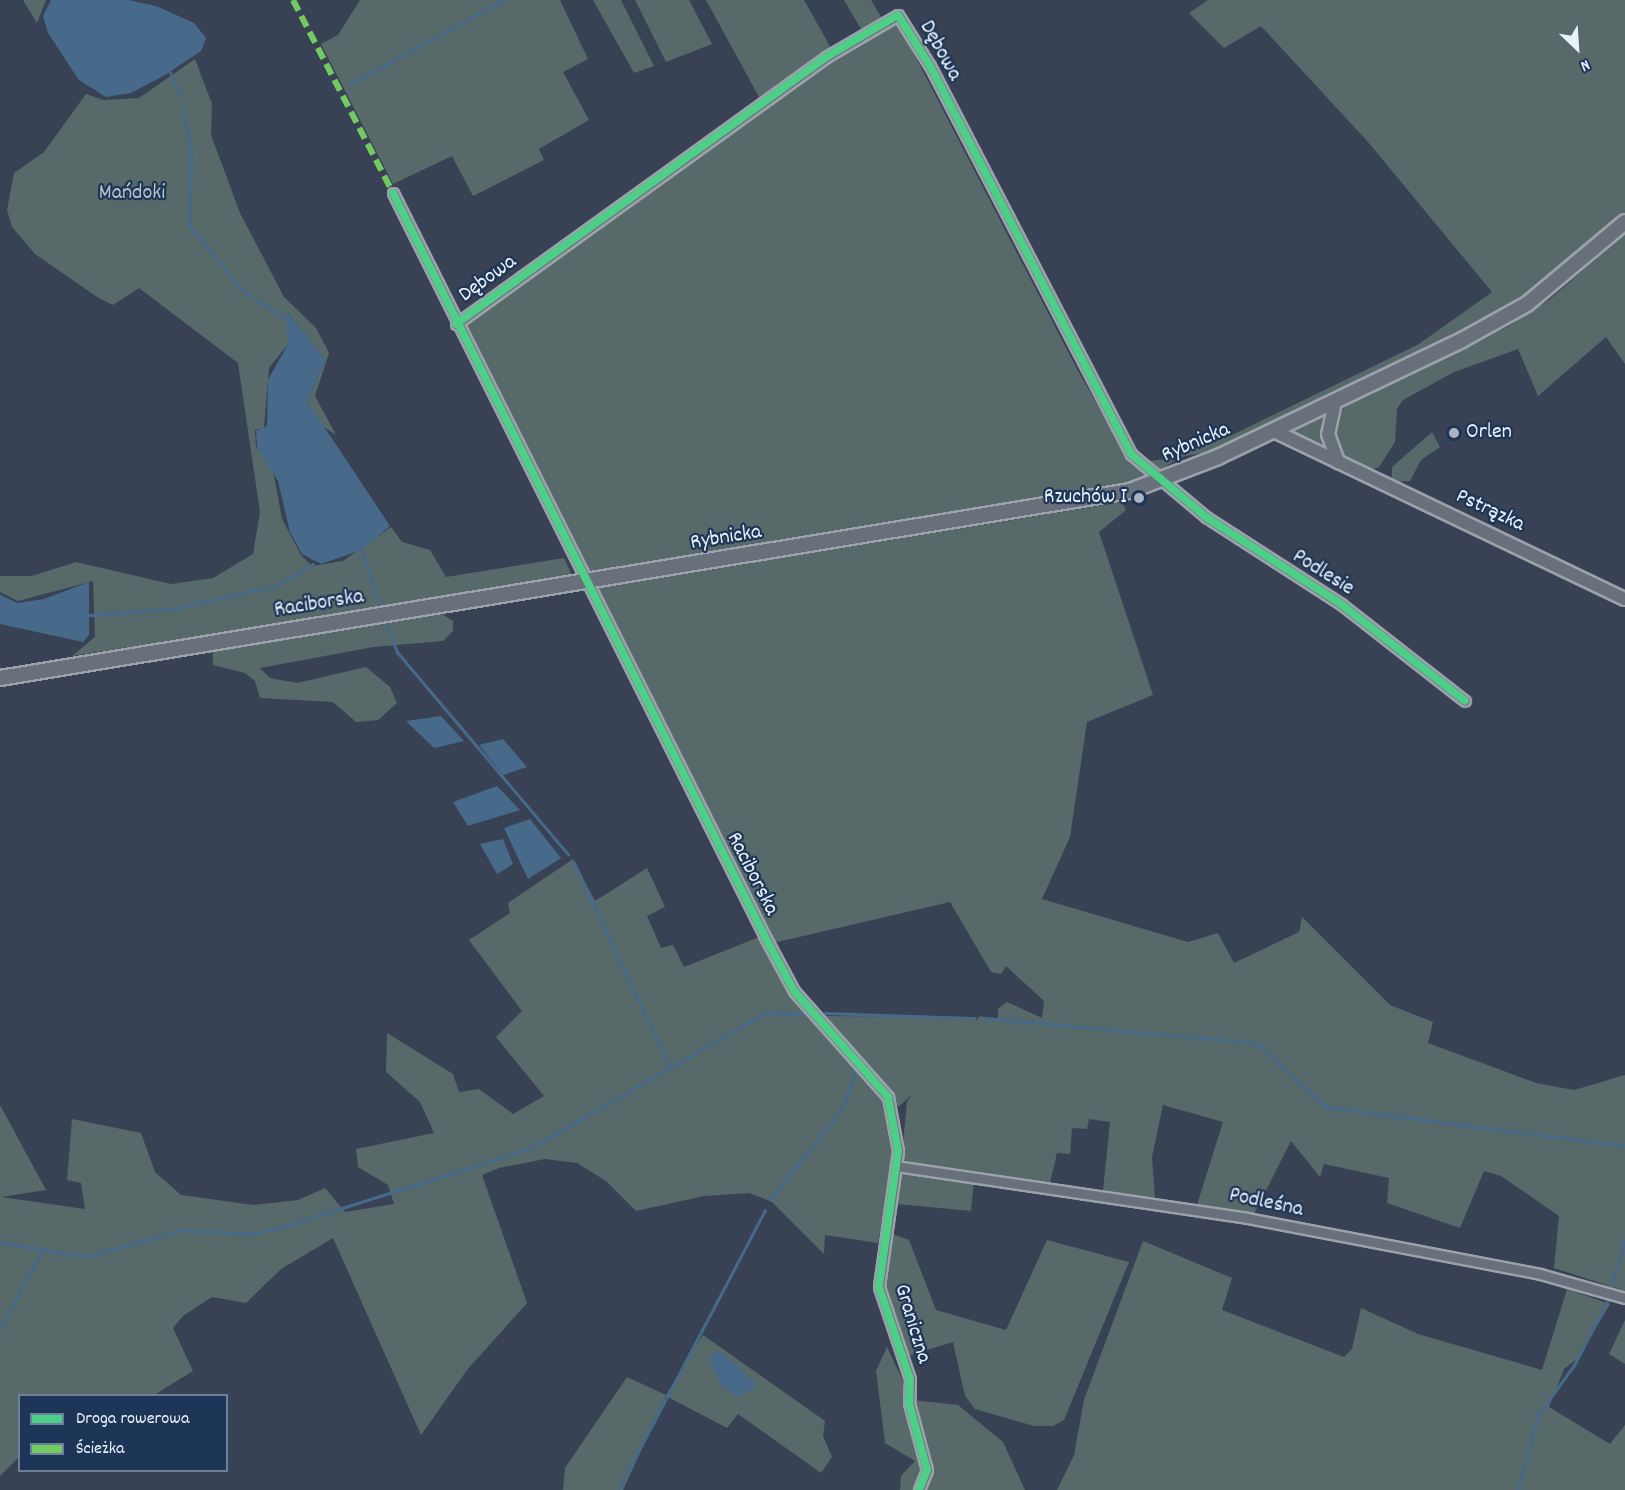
<!DOCTYPE html>
<meta charset="utf-8">
<style>
body{margin:0}
#map{position:relative;width:1625px;height:1490px;overflow:hidden;background:#384254;font-family:Dekko,sans-serif}
div>[style]{position:absolute}
[style*='--x']{left:calc(var(--x)*1px);top:calc(var(--y)*1px);width:calc(var(--w)*1px);rotate:calc(var(--a)*1deg)}
.green>*{inset:0;background:#576a69}
.water>*{inset:0;background:#476a8b}
.stream>*{height:3px;margin:-1.5px;padding:0 1.5px;transform-origin:1.5px;border-radius:1.5px;background:#476a8b}
.roads{filter:drop-shadow(2px 0 #9ca2ab) drop-shadow(-2px 0 #9ca2ab) drop-shadow(0 2px #9ca2ab) drop-shadow(0 -2px #9ca2ab)}
.minor>*{height:9px;margin:-4.5px;padding:0 4.5px;transform-origin:4.5px;border-radius:4.5px;background:#68717b}
.secondary>*{height:12px;margin:-6px;padding:0 6px;transform-origin:6px;border-radius:6px;background:#68717b}
.primary>*{height:14px;margin:-7px;padding:0 7px;transform-origin:7px;border-radius:7px;background:#68717b}
.quiet>*{height:6px;margin-top:-3px;transform-origin:0;background:repeating-linear-gradient(90deg,#71cb61 0 12px,transparent 0 18px)}
.cycleway>*{height:8px;margin:-4px;padding:0 4px;transform-origin:4px;border-radius:4px;background:#4dcf88}
.dots>*{width:16px;height:16px;translate:-50% -50%;box-sizing:border-box;border:3px solid #1d3557;border-radius:50%}
span{translate:-50% -50%;white-space:nowrap;text-align:center;line-height:1.15;-webkit-text-stroke:4.5px #1d3557;paint-order:stroke}
.street-label{font-size:22px;color:#e8f1f8}
.park-label{font-size:22px;color:#b7c4c7}
.poi-label{font-size:22px;color:#e8f1f8}
.left{translate:0 -50%;text-align:left}
.right{translate:-100% -50%;text-align:right}
.legend{position:absolute;left:18px;top:1394px;width:210px;height:78px;box-sizing:border-box;background:#1d3557;border:2px solid #6e8097;margin:0;padding:8px 10px;list-style:none;font-size:18px;color:#e8f1f8}
.legend li{display:flex;align-items:center;gap:12px;height:30px}
.legend b{width:30px;border:2px solid #6e8097}
.north{position:absolute;left:1547px;top:18px;width:60px;height:60px;-webkit-text-stroke:4px #1d3557;paint-order:stroke;rotate:155deg;font-size:16px;font-weight:700;line-height:24px;text-align:center;color:#e8f1f8}
.north::after{content:'';display:block;margin:auto;width:21px;height:27px;background:#e8f1f8;clip-path:polygon(50% 0,100% 100%,50% 72%,0 100%)}
</style>
<div id="map">
<div class="green">
<i style="clip-path:polygon(23px 0,46px 0,37px 23px)"></i>
<i style="clip-path:polygon(360px 0,560px 0,588px 59px,563px 72px,589px 120px,539px 149px,544px 160px,473px 196px,452px 156px,393px 184px,321px 44px,338px 35px)"></i>
<i style="clip-path:polygon(593px 0,621px 0,654px 66px,634px 73px)"></i>
<i style="clip-path:polygon(635px 0,689px 0,712px 44px,666px 62px)"></i>
<i style="clip-path:polygon(706px 0,804px 0,836px 57px,865px 36px,844px 0,871px 0,884px 22px,898px 23px,1078px 371px,1131px 463px,1167px 459px,1232px 435px,1419px 344px,1492px 292px,1368px 142px,1261px 26px,1224px 48px,1189px 13px,1208px 0,1625px 0,1625px 215px,1498px 315px,1224px 449px,1181px 457px,1144px 480px,995px 511px,589px 578px,459px 328px,765px 108px)"></i>
<i style="clip-path:polygon(195px 59px,212px 104px,211px 135px,240px 213px,284px 297px,316px 328px,329px 353px,315px 396px,336px 435px,318px 423px,307px 401px,325px 360px,288px 312px,288px 344px,269px 368px,264px 428px,255px 430px,256px 447px,272px 465px,282px 519px,301px 555px,312px 566px,343px 561px,391px 527px,402px 542px,430px 550px,446px 577px,564px 558px,571px 573px,567px 580px,72px 656px,95px 637px,93px 581px,18px 601px,0 592px,0 576px,32px 576px,76px 562px,171px 584px,213px 578px,253px 554px,260px 512px,238px 363px,139px 288px,113px 305px,97px 297px,35px 254px,12px 227px,7px 210px,14px 173px,44px 152px,86px 94px,103px 100px,139px 98px)"></i>
<i style="clip-path:polygon(1625px 234px,1625px 364px,1606px 337px,1538px 396px,1518px 349px,1454px 372px,1403px 400px,1397px 409px,1395px 442px,1379px 467px,1369px 471px,1345px 459px,1334px 428px,1344px 406px,1507px 327px,1549px 300px)"></i>
<i style="clip-path:polygon(1324px 414px,1324px 440px,1327px 451px,1291px 430px)"></i>
<i style="clip-path:polygon(1432px 432px,1440px 447px,1421px 460px,1410px 481px,1392px 482px,1392px 467px)"></i>
<i style="clip-path:polygon(1122px 502px,1126px 510px,1099px 532px,1153px 695px,1087px 722px,1070px 837px,1042px 899px,1188px 942px,1218px 933px,1234px 963px,1299px 932px,1302px 917px,1390px 1005px,1433px 1022px,1428px 1043px,1536px 1083px,1574px 1090px,1625px 1075px,1625px 1291px,1554px 1268px,1559px 1216px,1501px 1176px,1484px 1171px,1460px 1228px,1387px 1203px,1389px 1178px,1324px 1164px,1320px 1177px,1291px 1141px,1254px 1214px,1197px 1205px,1223px 1122px,1163px 1105px,1152px 1157px,1155px 1199px,1103px 1190px,1110px 1122px,1089px 1119px,1087px 1129px,1072px 1128px,1070px 1154px,1057px 1153px,1049px 1187px,974px 1181px,971px 1211px,897px 1204px,907px 1102px,912px 1095px,898px 1107px,883px 1081px,823px 1016px,977px 1017px,975px 1022px,980px 1016px,998px 1020px,998px 1009px,1007px 1002px,1042px 1018px,1044px 1001px,1006px 966px,1001px 974px,991px 972px,950px 902px,773px 943px,597px 588px)"></i>
<i style="clip-path:polygon(431px 607px,453px 621px,453px 631px,443px 641px,373px 647px,260px 668px,270px 678px,297px 683px,366px 667px,390px 687px,397px 703px,378px 720px,356px 722px,333px 702px,260px 698px,255px 681px,245px 673px,213px 665px,212px 643px)"></i>
<i style="clip-path:polygon(573px 859px,595px 901px,647px 868px,665px 907px,647px 916px,661px 948px,673px 945px,684px 967px,764px 935px,794px 991px,888px 1097px,892px 1170px,878px 1243px,825px 1235px,824px 1254px,772px 1202px,749px 1193px,704px 1196px,636px 1211px,606px 1181px,577px 1163px,545px 1159px,499px 1168px,482px 1175px,527px 1303px,467px 1370px,421px 1435px,333px 1238px,281px 1269px,246px 1303px,212px 1297px,183px 1316px,173px 1328px,193px 1371px,154px 1395px,20px 1396px,19px 1457px,0 1476px,0 1105px,46px 1190px,1px 1197px,85px 1209px,81px 1183px,67px 1180px,72px 1119px,141px 1133px,155px 1172px,181px 1195px,253px 1205px,298px 1200px,325px 1188px,345px 1212px,394px 1204px,388px 1185px,358px 1167px,356px 1149px,434px 1133px,420px 1102px,386px 1072px,387px 1033px,453px 1074px,459px 1092px,479px 1089px,513px 1114px,544px 1096px,496px 1037px,522px 1011px,469px 940px,510px 913px,508px 903px)"></i>
<i style="clip-path:polygon(892px 1234px,909px 1240px,936px 1310px,1006px 1330px,1047px 1240px,1129px 1262px,1064px 1420px,1053px 1426px,1034px 1426px,975px 1409px,965px 1396px,953px 1342px,908px 1356px,884px 1281px)"></i>
<i style="clip-path:polygon(1143px 1241px,1232px 1278px,1222px 1310px,1344px 1357px,1352px 1349px,1361px 1308px,1418px 1334px,1542px 1370px,1567px 1289px,1610px 1304px,1578px 1358px,1564px 1369px,1549px 1407px,1610px 1444px,1625px 1425px,1625px 1490px,1057px 1490px,1074px 1455px,1084px 1400px)"></i>
<i style="clip-path:polygon(1625px 1320px,1625px 1364px,1609px 1354px)"></i>
<i style="clip-path:polygon(703px 1335px,825px 1421px,823px 1436px,832px 1457px,821px 1473px,738px 1414px,727px 1428px,666px 1396px,623px 1490px,563px 1490px,565px 1468px,627px 1377px,666px 1395px)"></i>
<i style="clip-path:polygon(887px 1347px,912px 1400px,958px 1405px,1003px 1442px,1025px 1490px,900px 1490px,901px 1476px,915px 1461px,885px 1443px,876px 1371px)"></i>
</div>
<div class="water">
<i style="clip-path:polygon(51px 0,128px 0,156px 6px,194px 23px,206px 38px,201px 51px,165px 75px,131px 93px,106px 97px,79px 80px,48px 33px,43px 16px)"></i>
<i style="clip-path:polygon(287px 311px,325px 360px,307px 401px,390px 526px,361px 550px,321px 564px,302px 554px,290px 532px,278px 481px,257px 447px,256px 431px,267px 426px,268px 380px,288px 344px)"></i>
<i style="clip-path:polygon(89px 582px,89px 635px,83px 642px,0 624px,0 595px,18px 603px,44px 599px)"></i>
<i style="clip-path:polygon(441px 716px,464px 741px,434px 748px,406px 721px)"></i>
<i style="clip-path:polygon(503px 739px,527px 767px,503px 775px,479px 745px)"></i>
<i style="clip-path:polygon(497px 786px,520px 810px,468px 826px,453px 802px)"></i>
<i style="clip-path:polygon(530px 819px,561px 858px,528px 879px,504px 828px)"></i>
<i style="clip-path:polygon(503px 839px,513px 864px,497px 874px,480px 844px)"></i>
<i style="clip-path:polygon(721px 1352px,756px 1383px,754px 1390px,737px 1396px,723px 1387px,709px 1361px,712px 1353px)"></i>
</div>
<div class="stream">
<i style="--x:170;--y:72;--w:25;--a:67"></i>
<i style="--x:348;--y:85;--w:178;--a:-28.6"></i>
<i style="--x:183;--y:106;--w:48;--a:80.3"></i>
<i style="--x:191;--y:153;--w:72;--a:91.6"></i>
<i style="--x:189;--y:225;--w:84;--a:50.8"></i>
<i style="--x:242;--y:290;--w:54;--a:32.8"></i>
<i style="--x:361;--y:550;--w:60;--a:70.7"></i>
<i style="--x:89;--y:615;--w:83;--a:-4.1"></i>
<i style="--x:172;--y:609;--w:106;--a:-12.6"></i>
<i style="--x:275;--y:586;--w:44;--a:-30.1"></i>
<i style="--x:386;--y:622;--w:32;--a:70"></i>
<i style="--x:397;--y:652;--w:265;--a:49.8"></i>
<i style="--x:574;--y:863;--w:224;--a:64.9"></i>
<i style="--x:825;--y:1013;--w:146;--a:2"></i>
<i style="--x:985;--y:1018;--w:272;--a:5.3"></i>
<i style="--x:1256;--y:1043;--w:95;--a:42.4"></i>
<i style="--x:1326;--y:1107;--w:302;--a:7.4"></i>
<i style="--x:771;--y:1198;--w:112;--a:-51.5"></i>
<i style="--x:841;--y:1110;--w:36;--a:-69"></i>
<i style="--x:854;--y:1076;--w:14;--a:-98"></i>
<i style="--x:0;--y:1242;--w:86;--a:10"></i>
<i style="--x:85;--y:1257;--w:101;--a:-15.6"></i>
<i style="--x:182;--y:1230;--w:65;--a:3.5"></i>
<i style="--x:247;--y:1234;--w:33;--a:-11"></i>
<i style="--x:279;--y:1228;--w:264;--a:-17.6"></i>
<i style="--x:531;--y:1148;--w:270;--a:-30"></i>
<i style="--x:765;--y:1013;--w:42;--a:1.4"></i>
<i style="--x:807;--y:1014;--w:38;--a:47"></i>
<i style="--x:1610;--y:1287;--w:49;--a:-72.3"></i>
<i style="--x:0;--y:1328;--w:88;--a:-61.4"></i>
<i style="--x:618;--y:1490;--w:316;--a:-62.3"></i>
<i style="--x:1518;--y:1490;--w:78;--a:-75.1"></i>
<i style="--x:1538;--y:1415;--w:62;--a:-54.2"></i>
<i style="--x:1574;--y:1365;--w:76;--a:-62.4"></i>
</div>
<div class="roads">
<div class="minor">
<i style="--x:393;--y:193;--w:830;--a:63.43"></i>
<i style="--x:764;--y:935;--w:64;--a:61.8"></i>
<i style="--x:794;--y:991;--w:142;--a:48.4"></i>
<i style="--x:888;--y:1097;--w:55;--a:79.5"></i>
<i style="--x:898;--y:1151;--w:137;--a:98"></i>
<i style="--x:879;--y:1287;--w:97;--a:71.4"></i>
<i style="--x:910;--y:1379;--w:24;--a:92"></i>
<i style="--x:909;--y:1403;--w:69;--a:75"></i>
<i style="--x:927;--y:1470;--w:22;--a:112"></i>
<i style="--x:456;--y:324;--w:456;--a:-35.8"></i>
<i style="--x:826;--y:57;--w:83;--a:-30.3"></i>
<i style="--x:898;--y:15;--w:60;--a:57.9"></i>
<i style="--x:930;--y:66;--w:437;--a:62.6"></i>
<i style="--x:1131;--y:454;--w:98;--a:40"></i>
<i style="--x:1206;--y:517;--w:161;--a:32.8"></i>
<i style="--x:1341;--y:604;--w:157;--a:38"></i>
<i style="--x:896;--y:1166;--w:355;--a:8.4"></i>
<i style="--x:1247;--y:1218;--w:298;--a:10.8"></i>
<i style="--x:1540;--y:1274;--w:88;--a:15.8"></i>
</div>
<div class="secondary">
<i style="--x:1335;--y:402;--w:33;--a:102"></i>
<i style="--x:1328;--y:434;--w:30;--a:70"></i>
<i style="--x:1274;--y:431;--w:389;--a:25.6"></i>
</div>
<div class="primary">
<i style="--x:0;--y:678;--w:1145;--a:-9.4"></i>
<i style="--x:1130;--y:491;--w:94;--a:-21.1"></i>
<i style="--x:1218;--y:457;--w:271;--a:-25.6"></i>
<i style="--x:1462;--y:340;--w:74;--a:-29"></i>
<i style="--x:1527;--y:304;--w:128;--a:-39.9"></i>
</div>
</div>
<div class="quiet">
<i style="--x:293;--y:0;--w:217;--a:62.6"></i>
</div>
<div class="cycleway">
<i style="--x:393;--y:193;--w:830;--a:63.43"></i>
<i style="--x:764;--y:935;--w:64;--a:61.8"></i>
<i style="--x:794;--y:991;--w:142;--a:48.4"></i>
<i style="--x:888;--y:1097;--w:55;--a:79.5"></i>
<i style="--x:898;--y:1151;--w:137;--a:98"></i>
<i style="--x:879;--y:1287;--w:97;--a:71.4"></i>
<i style="--x:910;--y:1379;--w:24;--a:92"></i>
<i style="--x:909;--y:1403;--w:69;--a:75"></i>
<i style="--x:927;--y:1470;--w:22;--a:112"></i>
<i style="--x:456;--y:324;--w:456;--a:-35.8"></i>
<i style="--x:826;--y:57;--w:83;--a:-30.3"></i>
<i style="--x:898;--y:15;--w:60;--a:57.9"></i>
<i style="--x:930;--y:66;--w:437;--a:62.6"></i>
<i style="--x:1131;--y:454;--w:98;--a:40"></i>
<i style="--x:1206;--y:517;--w:161;--a:32.8"></i>
<i style="--x:1341;--y:604;--w:157;--a:38"></i>
</div>
<div class="dots">
<i style="left:1454px;top:433px;background:#aab4bf"></i>
<i style="left:1139px;top:498px;background:#aab4bf"></i>
</div>
<div class="street-label">
<span style="left:940px;top:51px;rotate:61deg">Dębowa</span>
<span style="left:488px;top:279px;rotate:-36deg">Dębowa</span>
<span style="left:1196px;top:443px;rotate:-23deg">Rybnicka</span>
<span style="left:1490px;top:511px;rotate:25deg">Pstrązka</span>
<span style="left:726px;top:538px;rotate:-9deg">Rybnicka</span>
<span style="left:1323px;top:573px;rotate:32deg">Podlesie</span>
<span style="left:319px;top:604px;rotate:-9deg">Raciborska</span>
<span style="left:752px;top:874px;rotate:63deg">Raciborska</span>
<span style="left:1266px;top:1203px;rotate:12deg">Podleśna</span>
<span style="left:912px;top:1324px;rotate:73deg">Graniczna</span>
</div>
<div class="park-label">
<span style="left:132px;top:194px">Mańdoki</span>
</div>
<div class="poi-label">
<span class="left" style="left:1466px;top:433px">Orlen</span>
<span class="right" style="left:1127px;top:498px">Rzuchów I</span>
</div>
<ul class="legend">
<li><b style="height:8px;background:#4dcf88"></b>Droga rowerowa</li>
<li><b style="height:8px;background:#71cb61"></b>Ścieżka</li>
</ul>
<div class="north">N</div>
</div>
